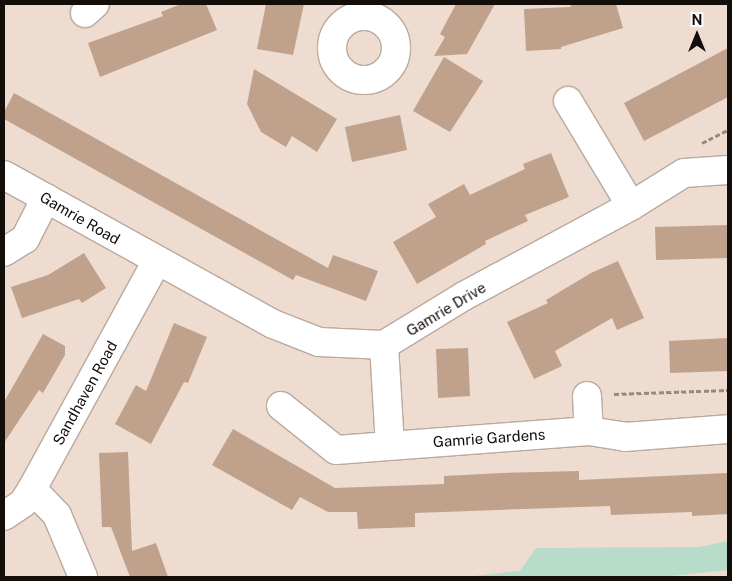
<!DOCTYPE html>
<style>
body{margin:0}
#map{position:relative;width:732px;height:581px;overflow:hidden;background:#eddccf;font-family:"Public Sans",sans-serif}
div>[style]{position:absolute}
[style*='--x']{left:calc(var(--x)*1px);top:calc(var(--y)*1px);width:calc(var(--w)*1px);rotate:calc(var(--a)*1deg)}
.green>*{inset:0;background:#b7dcc9}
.building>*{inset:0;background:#c0a18b}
.path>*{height:3px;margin-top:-1.5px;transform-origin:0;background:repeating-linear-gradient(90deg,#968980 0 5px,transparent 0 7.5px)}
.roads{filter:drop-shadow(1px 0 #baa99d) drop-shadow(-1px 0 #baa99d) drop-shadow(0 1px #baa99d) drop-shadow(0 -1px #baa99d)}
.minor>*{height:28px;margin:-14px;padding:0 14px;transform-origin:14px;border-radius:14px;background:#fff}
.minor>.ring{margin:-14px;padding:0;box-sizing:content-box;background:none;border:28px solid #fff;border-radius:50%}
span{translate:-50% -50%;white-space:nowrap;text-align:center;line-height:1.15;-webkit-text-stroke:4px #fff;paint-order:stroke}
.street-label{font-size:15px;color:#140e0a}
.frame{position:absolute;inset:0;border:5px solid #140e0a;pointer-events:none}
.north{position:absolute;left:672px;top:10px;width:50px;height:50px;-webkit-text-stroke:4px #fff;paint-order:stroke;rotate:0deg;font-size:14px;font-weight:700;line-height:20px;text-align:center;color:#140e0a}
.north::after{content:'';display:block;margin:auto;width:18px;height:22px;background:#140e0a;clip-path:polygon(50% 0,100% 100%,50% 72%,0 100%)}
</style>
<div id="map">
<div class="green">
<i style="clip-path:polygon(728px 541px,728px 570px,662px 577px,465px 577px,520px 571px,536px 548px,699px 547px)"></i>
</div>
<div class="building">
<i style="clip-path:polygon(181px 4px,206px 4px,217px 30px,100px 77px,88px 43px,163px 16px,161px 12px)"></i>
<i style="clip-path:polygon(266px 4px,304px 4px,293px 55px,257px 49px)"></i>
<i style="clip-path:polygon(456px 4px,495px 4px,467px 54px,434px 56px,445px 37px,440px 34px)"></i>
<i style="clip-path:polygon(570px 4px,616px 4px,623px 28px,561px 47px,561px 49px,526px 51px,524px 9px,571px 7px)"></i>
<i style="clip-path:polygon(728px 48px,728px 97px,644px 141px,624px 103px)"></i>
<i style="clip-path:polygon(444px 57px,483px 81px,450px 132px,413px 111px)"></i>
<i style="clip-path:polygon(254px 69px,337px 119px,317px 152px,292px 136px,286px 147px,261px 132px,247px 104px)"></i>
<i style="clip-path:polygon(14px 93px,328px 268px,333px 255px,378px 271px,366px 301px,296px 275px,293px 280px,4px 119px,4px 112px)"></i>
<i style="clip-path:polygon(400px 115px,407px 150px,352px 162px,345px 127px)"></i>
<i style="clip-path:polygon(551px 153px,569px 197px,525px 215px,528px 221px,485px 241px,486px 244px,417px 284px,393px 242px,436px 217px,428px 204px,464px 184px,470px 195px,525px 169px,523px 164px)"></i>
<i style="clip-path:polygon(728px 225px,728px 258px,656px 260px,655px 227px)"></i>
<i style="clip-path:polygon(84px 253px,106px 288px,82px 303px,79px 299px,22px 318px,11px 287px,48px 275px)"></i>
<i style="clip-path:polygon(618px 261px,644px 318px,617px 330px,612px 318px,555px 351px,562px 366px,534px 379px,507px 322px,548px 303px,546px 300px,591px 273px)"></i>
<i style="clip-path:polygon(174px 323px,207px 337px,188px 383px,184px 382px,151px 444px,115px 424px,136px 385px,146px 391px)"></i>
<i style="clip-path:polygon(43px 334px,65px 346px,65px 355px,43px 393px,39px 390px,4px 443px,4px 402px)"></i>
<i style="clip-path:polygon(728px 338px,728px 371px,670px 373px,669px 341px)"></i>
<i style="clip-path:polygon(468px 348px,470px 396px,438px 398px,436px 349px)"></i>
<i style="clip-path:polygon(233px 429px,335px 488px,444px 484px,444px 476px,503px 473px,579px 471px,579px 480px,728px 473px,728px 514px,692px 516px,692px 512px,611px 515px,610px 506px,497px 510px,415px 513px,415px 527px,358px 529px,357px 512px,328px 512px,300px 497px,292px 510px,212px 465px)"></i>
<i style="clip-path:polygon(128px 452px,132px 551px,156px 543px,168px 577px,130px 577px,111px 527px,102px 527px,99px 453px)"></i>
</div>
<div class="path">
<i style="--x:702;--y:143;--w:29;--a:-27"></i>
<i style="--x:614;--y:394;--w:114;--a:-2"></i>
</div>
<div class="roads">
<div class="minor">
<i style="--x:85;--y:13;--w:13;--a:-42"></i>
<i class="ring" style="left:332px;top:16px;width:36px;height:36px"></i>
<i style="--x:568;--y:101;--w:122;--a:59"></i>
<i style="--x:4;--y:175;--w:308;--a:29"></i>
<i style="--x:273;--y:324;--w:49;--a:21.4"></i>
<i style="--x:319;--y:342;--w:65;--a:2.6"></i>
<i style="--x:384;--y:345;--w:94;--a:-31.5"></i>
<i style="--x:464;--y:296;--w:190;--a:-28.3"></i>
<i style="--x:631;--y:206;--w:62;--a:-31.9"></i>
<i style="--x:684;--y:173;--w:44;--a:-3.9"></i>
<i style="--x:4;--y:252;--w:25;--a:-32"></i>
<i style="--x:25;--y:239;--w:46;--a:-62.9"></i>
<i style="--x:384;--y:345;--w:100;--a:86.6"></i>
<i style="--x:587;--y:396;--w:35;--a:87"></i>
<i style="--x:281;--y:406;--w:70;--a:38.7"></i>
<i style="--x:336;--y:450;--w:254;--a:-4.3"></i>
<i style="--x:589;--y:431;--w:36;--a:9"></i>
<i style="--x:625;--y:437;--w:103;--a:-4.4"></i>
<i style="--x:32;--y:489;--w:36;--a:46"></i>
<i style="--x:57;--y:515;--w:67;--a:67.2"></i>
<i style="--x:4;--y:516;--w:23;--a:-34"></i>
<i style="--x:23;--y:503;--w:17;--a:-57"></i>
<i style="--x:32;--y:489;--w:260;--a:-61.3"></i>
</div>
</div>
<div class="street-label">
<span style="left:80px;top:218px;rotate:30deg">Gamrie Road</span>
<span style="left:446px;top:309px;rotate:-31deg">Gamrie Drive</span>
<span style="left:85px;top:393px;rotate:-61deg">Sandhaven Road</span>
<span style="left:489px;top:438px;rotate:-4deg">Gamrie Gardens</span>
</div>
<div class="frame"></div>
<div class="north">N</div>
</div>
